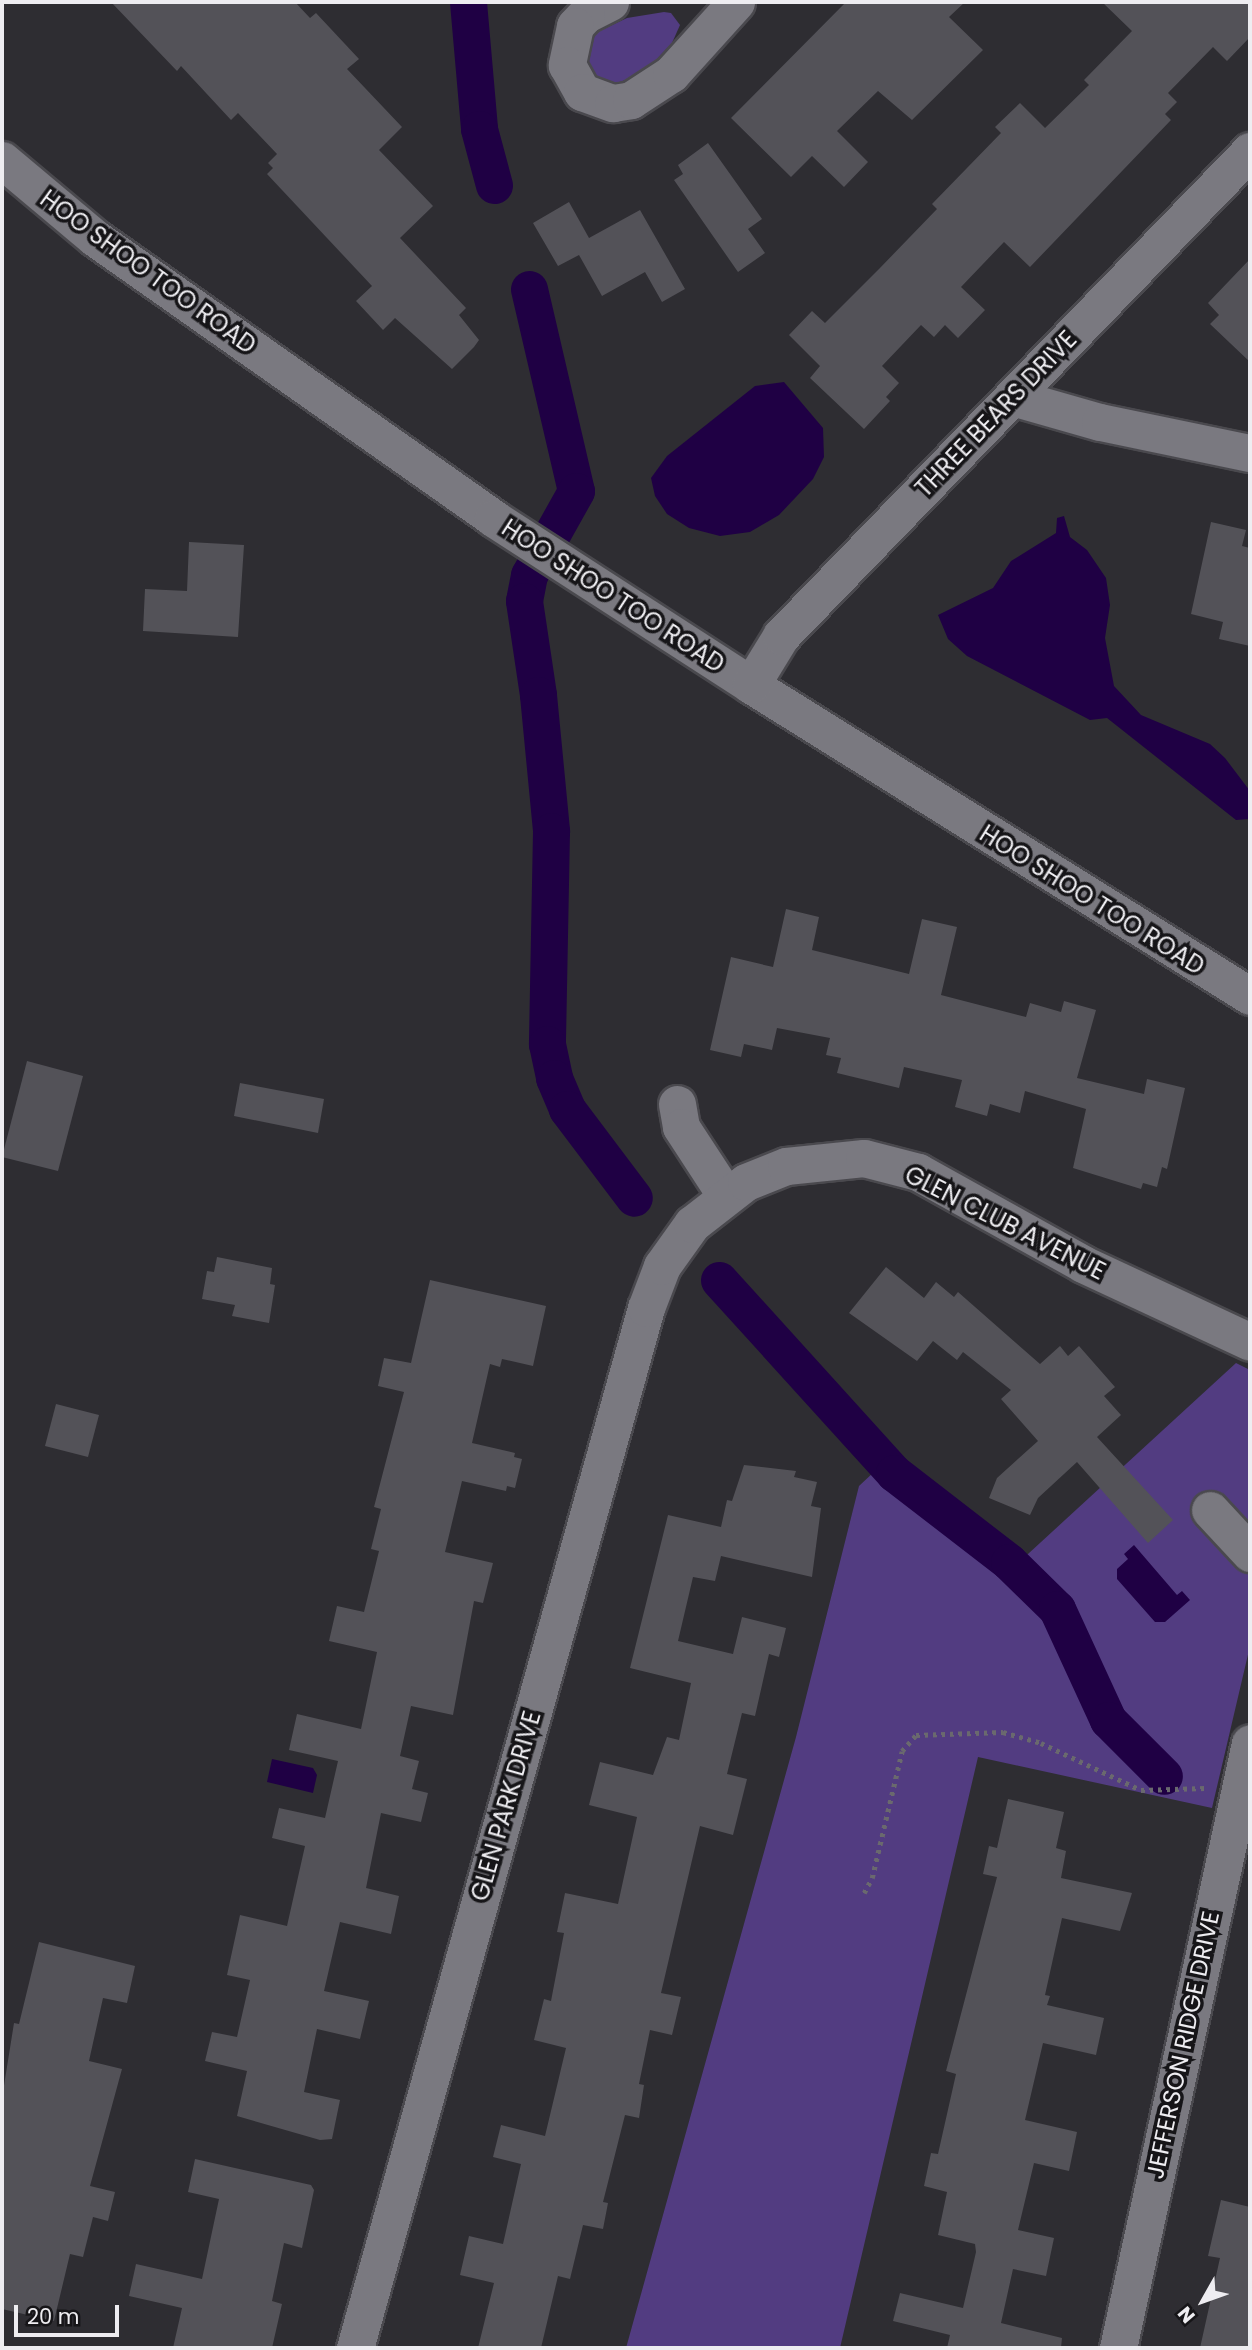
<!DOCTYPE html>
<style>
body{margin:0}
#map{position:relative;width:1252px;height:2350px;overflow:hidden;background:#2e2d32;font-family:Poppins,sans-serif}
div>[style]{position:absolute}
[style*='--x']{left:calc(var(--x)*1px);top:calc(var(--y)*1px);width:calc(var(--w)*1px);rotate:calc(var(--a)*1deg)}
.green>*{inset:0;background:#523c81}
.water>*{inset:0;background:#1f0044}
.canal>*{height:37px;margin:-18.5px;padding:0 18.5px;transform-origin:18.5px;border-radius:18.5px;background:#1f0044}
.building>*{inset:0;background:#535258}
.path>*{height:4.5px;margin-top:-2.25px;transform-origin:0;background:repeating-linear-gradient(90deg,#6a696e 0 3.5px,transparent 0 8.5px)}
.roads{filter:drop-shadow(2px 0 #4a494e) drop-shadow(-2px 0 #4a494e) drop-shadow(0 2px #4a494e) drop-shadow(0 -2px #4a494e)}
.minor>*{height:37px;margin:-18.5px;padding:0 18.5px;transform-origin:18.5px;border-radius:18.5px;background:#7a7980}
span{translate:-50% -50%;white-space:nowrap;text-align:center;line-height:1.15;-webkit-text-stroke:7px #161518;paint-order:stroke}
.street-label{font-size:24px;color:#eeedf1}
.frame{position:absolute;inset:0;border:4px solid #eeedf1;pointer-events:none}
.north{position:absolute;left:1168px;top:2266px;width:70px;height:70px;-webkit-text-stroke:5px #161518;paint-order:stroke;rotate:230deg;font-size:19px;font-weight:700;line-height:28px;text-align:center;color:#eeedf1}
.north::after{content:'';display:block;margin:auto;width:24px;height:32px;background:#eeedf1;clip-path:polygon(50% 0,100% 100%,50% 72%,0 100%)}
.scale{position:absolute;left:14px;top:2305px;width:105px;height:32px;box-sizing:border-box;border:4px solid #eeedf1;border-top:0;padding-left:9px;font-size:21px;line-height:24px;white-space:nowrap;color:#eeedf1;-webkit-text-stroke:5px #161518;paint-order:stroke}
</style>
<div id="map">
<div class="green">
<i style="clip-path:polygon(664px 12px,671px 13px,680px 25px,672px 43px,656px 60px,634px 77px,617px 83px,596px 77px,586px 59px,587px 45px,595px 33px,627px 18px)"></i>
<i style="clip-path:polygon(1236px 1363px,1250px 1370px,1250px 1646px,1212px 1808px,978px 1757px,840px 2348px,626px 2348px,796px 1737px,859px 1486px,875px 1471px,1004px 1576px)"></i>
</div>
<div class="water">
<i style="clip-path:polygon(784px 382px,823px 428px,824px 457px,813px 479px,779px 515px,750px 532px,720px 536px,689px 528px,667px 514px,655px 496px,651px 478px,667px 456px,755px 386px)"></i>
<i style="clip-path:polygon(1064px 516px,1070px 537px,1087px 550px,1106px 578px,1110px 605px,1105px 638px,1114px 686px,1141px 715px,1210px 744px,1225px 758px,1250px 791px,1250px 819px,1236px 820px,1107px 718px,1090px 720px,967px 656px,948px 639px,938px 615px,993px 588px,1011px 561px,1056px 533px,1057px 518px)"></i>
<i style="clip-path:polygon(1134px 1545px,1177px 1595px,1182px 1591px,1190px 1600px,1165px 1622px,1155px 1622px,1117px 1579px,1117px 1569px,1128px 1559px,1124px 1554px)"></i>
<i style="clip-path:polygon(272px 1759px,313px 1768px,317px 1775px,313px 1793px,267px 1782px)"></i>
</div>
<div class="canal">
<i style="--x:468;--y:2;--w:127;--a:85"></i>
<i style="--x:479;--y:129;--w:58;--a:75"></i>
<i style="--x:529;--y:289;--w:207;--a:76.9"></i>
<i style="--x:576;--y:491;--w:96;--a:119.2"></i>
<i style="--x:529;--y:575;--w:26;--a:101"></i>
<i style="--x:524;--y:601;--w:95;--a:81.5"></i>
<i style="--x:538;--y:695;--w:137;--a:84.5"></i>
<i style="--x:551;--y:831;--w:213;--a:91.1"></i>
<i style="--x:547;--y:1044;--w:35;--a:78"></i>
<i style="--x:554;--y:1078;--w:34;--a:67"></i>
<i style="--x:567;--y:1109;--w:111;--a:53"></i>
<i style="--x:719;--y:1280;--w:261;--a:47.8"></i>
<i style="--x:894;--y:1473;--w:145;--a:37.7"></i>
<i style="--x:1009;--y:1562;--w:67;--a:44.4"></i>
<i style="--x:1057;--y:1609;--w:122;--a:65.3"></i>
<i style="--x:1108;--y:1720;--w:79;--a:45"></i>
</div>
<div class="building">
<i style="clip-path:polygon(111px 2px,295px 2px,310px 18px,316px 13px,359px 59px,347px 69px,402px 127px,379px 150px,433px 206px,400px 238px,466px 308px,459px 315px,479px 340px,474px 347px,452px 369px,395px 318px,383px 330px,356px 301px,372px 286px,267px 174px,273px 168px,268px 163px,277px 154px,238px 113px,231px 120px,181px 66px,177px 71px)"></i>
<i style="clip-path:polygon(846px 2px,965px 2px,949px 17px,983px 50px,912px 120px,878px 91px,837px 131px,868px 162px,844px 187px,812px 156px,791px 177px,731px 118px)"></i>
<i style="clip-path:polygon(1102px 2px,1250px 2px,1250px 37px,1227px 61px,1213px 47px,1168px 93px,1177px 102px,1165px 114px,1171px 120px,1030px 267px,1004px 242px,961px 287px,985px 310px,958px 338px,945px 325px,934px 337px,921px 325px,882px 366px,899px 383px,886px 397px,890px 401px,864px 429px,810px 378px,820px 366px,789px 335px,812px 311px,825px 323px,879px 269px,937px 209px,932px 204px,1001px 133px,995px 127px,1020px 103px,1045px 128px,1089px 85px,1084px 80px,1132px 31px)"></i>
<i style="clip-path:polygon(708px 143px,762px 219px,748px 229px,765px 253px,738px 272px,674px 180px,683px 174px,678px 165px)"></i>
<i style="clip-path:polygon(569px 202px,589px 238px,640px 210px,685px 289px,662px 302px,645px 272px,602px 296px,579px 255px,558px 266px,533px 223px)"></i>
<i style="clip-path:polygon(1250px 259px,1250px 362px,1210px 324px,1219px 315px,1208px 303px)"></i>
<i style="clip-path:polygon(1211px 522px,1246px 530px,1242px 546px,1250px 548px,1250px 646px,1219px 639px,1223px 622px,1191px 614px)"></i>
<i style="clip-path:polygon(189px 542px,244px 545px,238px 637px,143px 631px,145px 589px,187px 591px)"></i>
<i style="clip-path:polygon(786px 909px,819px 917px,812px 950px,909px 974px,922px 919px,957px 927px,941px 995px,1026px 1017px,1030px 1003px,1061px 1012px,1064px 1001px,1096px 1010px,1077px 1078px,1144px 1094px,1147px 1079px,1185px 1088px,1167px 1169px,1162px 1167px,1157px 1187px,1143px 1183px,1141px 1189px,1073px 1168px,1086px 1109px,1025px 1091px,1020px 1113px,990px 1104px,987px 1116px,955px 1107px,962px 1080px,904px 1067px,899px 1088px,837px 1073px,841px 1058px,826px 1055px,830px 1038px,777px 1028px,772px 1050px,744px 1044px,741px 1057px,710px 1050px,731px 957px,773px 967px)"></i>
<i style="clip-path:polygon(27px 1061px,83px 1076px,58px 1171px,2px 1157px)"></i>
<i style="clip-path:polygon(240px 1083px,324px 1099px,318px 1133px,234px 1116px)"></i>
<i style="clip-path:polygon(217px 1257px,272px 1268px,270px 1284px,275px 1285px,269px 1323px,232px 1316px,235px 1305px,202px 1299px,207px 1271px,214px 1272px)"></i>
<i style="clip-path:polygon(886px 1267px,924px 1298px,936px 1282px,954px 1297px,958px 1292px,1040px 1364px,1060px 1346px,1068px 1356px,1079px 1346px,1115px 1387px,1104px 1396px,1121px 1415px,1097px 1437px,1173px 1520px,1148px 1543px,1077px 1462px,1038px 1498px,1030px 1515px,989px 1498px,997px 1478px,1038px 1441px,1001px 1399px,1011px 1390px,963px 1352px,957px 1360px,933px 1341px,917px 1361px,849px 1313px)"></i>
<i style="clip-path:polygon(430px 1280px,546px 1306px,533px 1366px,502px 1359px,500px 1367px,490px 1364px,472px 1443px,515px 1453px,514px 1457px,522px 1459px,515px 1488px,507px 1486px,506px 1491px,462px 1481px,445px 1552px,493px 1563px,483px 1603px,474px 1601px,453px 1715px,411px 1706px,400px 1756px,419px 1761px,412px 1789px,428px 1793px,421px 1822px,381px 1813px,366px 1888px,399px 1896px,391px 1934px,340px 1922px,324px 1991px,369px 2001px,360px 2039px,317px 2029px,304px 2092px,340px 2100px,332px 2139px,320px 2140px,237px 2116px,247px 2071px,205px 2061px,212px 2032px,237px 2037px,250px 1980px,227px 1975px,240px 1915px,287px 1926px,305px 1846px,272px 1838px,279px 1808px,325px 1818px,338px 1761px,289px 1750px,297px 1714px,361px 1729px,377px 1652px,329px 1641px,337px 1606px,364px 1612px,379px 1551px,371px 1549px,381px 1509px,374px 1507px,404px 1392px,378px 1386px,384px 1358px,411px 1363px)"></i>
<i style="clip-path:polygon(56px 1404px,99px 1415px,88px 1457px,45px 1446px)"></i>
<i style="clip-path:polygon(744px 1465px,796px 1471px,794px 1477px,817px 1482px,811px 1506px,821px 1508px,812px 1577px,721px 1556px,715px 1581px,693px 1577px,678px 1641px,733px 1654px,742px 1617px,786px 1628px,779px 1657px,769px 1654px,755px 1716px,742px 1713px,727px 1774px,747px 1779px,733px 1835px,700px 1826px,661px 1993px,681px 1997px,672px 2035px,650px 2030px,639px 2084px,644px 2085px,639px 2118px,625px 2115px,603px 2202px,608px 2203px,603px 2229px,583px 2225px,570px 2279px,558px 2276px,541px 2348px,478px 2348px,494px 2283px,460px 2275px,469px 2236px,503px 2244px,521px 2164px,493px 2157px,501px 2125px,545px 2136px,566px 2048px,534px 2040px,544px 1999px,551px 2001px,564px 1933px,557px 1932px,565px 1893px,618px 1904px,637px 1817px,589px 1805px,600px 1762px,653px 1775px,667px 1737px,679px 1740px,691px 1683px,630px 1668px,668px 1515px,721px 1527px,727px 1500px,732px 1501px)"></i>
<i style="clip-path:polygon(1008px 1799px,1064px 1812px,1056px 1848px,1066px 1851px,1061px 1878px,1132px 1893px,1120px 1931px,1062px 1918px,1045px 1995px,1050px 1996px,1047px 2005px,1104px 2018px,1096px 2055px,1043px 2043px,1025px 2120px,1077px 2132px,1069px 2171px,1034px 2163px,1018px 2230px,1054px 2238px,1046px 2276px,1013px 2269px,1001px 2323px,1062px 2338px,1061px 2348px,947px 2348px,950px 2335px,893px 2321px,900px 2293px,963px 2308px,976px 2252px,975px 2244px,938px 2235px,947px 2192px,924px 2186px,931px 2153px,938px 2154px,956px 2074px,946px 2071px,997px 1877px,983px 1874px,989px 1846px,997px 1848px)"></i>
<i style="clip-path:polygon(39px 1942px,135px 1966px,127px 2003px,103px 1998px,89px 2061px,122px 2069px,90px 2186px,115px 2192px,108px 2221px,93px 2217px,83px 2257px,70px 2254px,54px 2321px,2px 2309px,2px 2098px,14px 2023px,19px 2024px)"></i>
<i style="clip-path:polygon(195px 2159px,311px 2185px,314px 2190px,302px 2248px,284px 2243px,272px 2301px,282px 2304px,272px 2348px,173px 2348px,182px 2308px,129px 2296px,136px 2264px,202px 2279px,219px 2199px,188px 2192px)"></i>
<i style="clip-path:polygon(1221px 2200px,1250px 2207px,1250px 2348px,1200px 2348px,1220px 2258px,1208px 2256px)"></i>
</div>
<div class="path">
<i style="--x:864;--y:1893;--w:17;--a:-62"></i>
<i style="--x:872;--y:1878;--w:130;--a:-76.7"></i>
<i style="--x:902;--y:1751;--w:21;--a:-49"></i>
<i style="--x:916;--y:1735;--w:87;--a:-2"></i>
<i style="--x:1003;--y:1732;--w:40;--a:16"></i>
<i style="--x:1041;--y:1743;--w:110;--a:25.2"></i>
<i style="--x:1141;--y:1790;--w:64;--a:-1.8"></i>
</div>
<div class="roads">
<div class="minor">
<i style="--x:610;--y:2;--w:27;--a:153"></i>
<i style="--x:586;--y:14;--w:16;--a:133"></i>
<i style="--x:575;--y:26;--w:40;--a:102"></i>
<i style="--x:567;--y:65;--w:31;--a:61"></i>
<i style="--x:582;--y:92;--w:33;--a:20"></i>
<i style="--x:613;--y:103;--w:18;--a:-9"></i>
<i style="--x:631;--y:100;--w:48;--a:-33"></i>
<i style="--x:671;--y:74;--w:97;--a:-47.9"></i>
<i style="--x:2;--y:160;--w:121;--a:40"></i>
<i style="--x:95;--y:238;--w:487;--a:35.1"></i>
<i style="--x:493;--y:518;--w:307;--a:32.9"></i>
<i style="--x:751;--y:685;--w:588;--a:31.93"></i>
<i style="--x:1012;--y:397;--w:91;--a:15.9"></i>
<i style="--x:1100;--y:422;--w:153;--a:11.7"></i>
<i style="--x:751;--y:685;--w:57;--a:-58.5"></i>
<i style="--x:781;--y:636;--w:675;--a:-45.96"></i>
<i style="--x:677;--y:1104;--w:23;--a:80"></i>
<i style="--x:681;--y:1127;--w:82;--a:56.9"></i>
<i style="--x:1210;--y:1510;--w:59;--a:47.1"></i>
<i style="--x:355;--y:2348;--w:1080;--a:-74.37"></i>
<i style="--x:646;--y:1308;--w:45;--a:-69.1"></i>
<i style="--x:662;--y:1266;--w:52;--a:-54.5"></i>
<i style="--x:692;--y:1224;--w:68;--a:-37.9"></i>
<i style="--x:746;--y:1182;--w:43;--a:-21.8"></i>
<i style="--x:786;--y:1166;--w:78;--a:-5.9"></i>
<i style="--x:864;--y:1158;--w:56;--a:14.5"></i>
<i style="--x:918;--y:1172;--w:189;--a:29.1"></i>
<i style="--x:1083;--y:1264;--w:184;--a:25"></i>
<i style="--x:1118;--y:2348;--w:619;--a:-77.69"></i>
</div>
</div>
<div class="street-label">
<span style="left:148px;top:272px;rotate:36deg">HOO SHOO TOO ROAD</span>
<span style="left:996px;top:414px;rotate:-46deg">THREE BEARS DRIVE</span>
<span style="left:613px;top:596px;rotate:33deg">HOO SHOO TOO ROAD</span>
<span style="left:1092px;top:900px;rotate:32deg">HOO SHOO TOO ROAD</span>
<span style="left:1005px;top:1223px;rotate:27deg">GLEN CLUB AVENUE</span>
<span style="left:506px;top:1806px;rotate:-74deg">GLEN PARK DRIVE</span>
<span style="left:1183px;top:2045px;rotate:-78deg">JEFFERSON RIDGE DRIVE</span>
</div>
<div class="frame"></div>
<div class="north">N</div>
<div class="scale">20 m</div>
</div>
